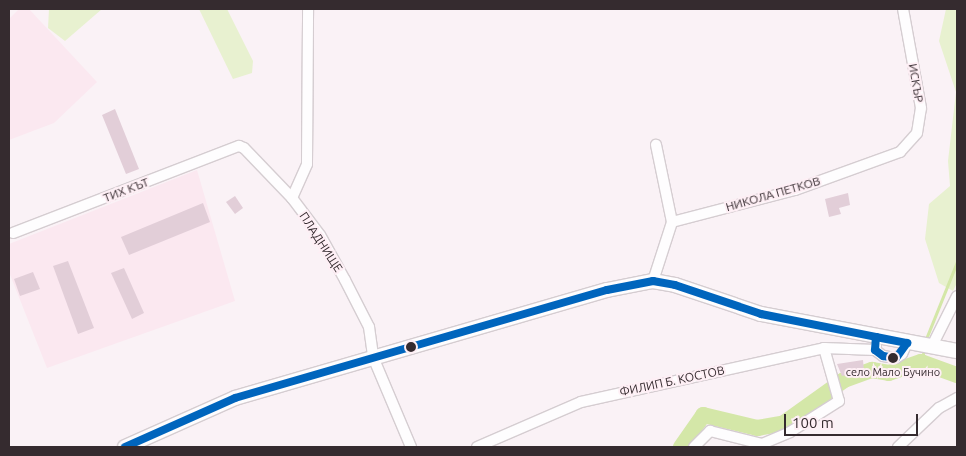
<!DOCTYPE html>
<meta charset="utf-8">
<style>
body{margin:0}
#map{position:relative;width:966px;height:456px;overflow:hidden;background:#faf2f6;font-family:Ubuntu,sans-serif}
div>[style]{position:absolute}
[style*='--x']{left:calc(var(--x)*1px);top:calc(var(--y)*1px);width:calc(var(--w)*1px);rotate:calc(var(--a)*1deg)}
.built>*{inset:0;background:#fbe8f0}
.green>*{inset:0;background:#e8f1d0}
.stream>*{height:2.5px;margin:-1.25px;padding:0 1.25px;transform-origin:1.25px;border-radius:1.25px;background:#d4e7a8}
.river>*{height:16px;margin:-8px;padding:0 8px;transform-origin:8px;border-radius:8px;background:#d4e7a8}
.building>*{inset:0;background:#e2ced8}
.roads{filter:drop-shadow(1px 0 #d5cdd1) drop-shadow(-1px 0 #d5cdd1) drop-shadow(0 1px #d5cdd1) drop-shadow(0 -1px #d5cdd1)}
.street>*{height:10px;margin:-5px;padding:0 5px;transform-origin:5px;border-radius:5px;background:#fefdfe}
.secondary>*{height:14px;margin:-7px;padding:0 7px;transform-origin:7px;border-radius:7px;background:#fefdfe}
.bus-1>*{height:8px;margin:-4px;padding:0 4px;transform-origin:4px;border-radius:4px;background:#0065bd}
.dots>*{width:14px;height:14px;translate:-50% -50%;box-sizing:border-box;border:2px solid #feeff5;border-radius:50%}
span{translate:-50% -50%;white-space:nowrap;text-align:center;line-height:1.15;-webkit-text-stroke:4px #feeff5;paint-order:stroke}
.bus-label{font-size:11px;color:#352b2f}
.street-label{font-size:12px;color:#352b2f}
.frame{position:absolute;inset:0;border:10px solid #352b2f;pointer-events:none}
.scale{position:absolute;left:784px;top:414px;width:134px;height:22px;box-sizing:border-box;border:2px solid #352b2f;border-top:0;padding-left:6px;font-size:15px;line-height:18px;white-space:nowrap;color:#352b2f;-webkit-text-stroke:4px #feeff5;paint-order:stroke}
</style>
<div id="map">
<div class="built">
<i style="clip-path:polygon(19px 9px,29px 9px,97px 82px,54px 123px,9px 140px,9px 19px)"></i>
<i style="clip-path:polygon(197px 170px,235px 301px,47px 368px,9px 272px,9px 244px)"></i>
</div>
<div class="green">
<i style="clip-path:polygon(49px 9px,102px 9px,65px 41px,48px 28px)"></i>
<i style="clip-path:polygon(199px 9px,227px 9px,253px 61px,252px 73px,233px 79px)"></i>
<i style="clip-path:polygon(946px 9px,957px 9px,957px 283px,953px 291px,939px 283px,925px 239px,929px 204px,950px 186px,948px 161px,956px 92px,939px 41px)"></i>
</div>
<div class="stream">
<i style="--x:926;--y:339;--w:83;--a:-68.1"></i>
<i style="--x:921;--y:362;--w:12;--a:-76"></i>
</div>
<div class="river">
<i style="--x:681;--y:447;--w:39;--a:-55"></i>
<i style="--x:703;--y:415;--w:56;--a:13.5"></i>
<i style="--x:757;--y:428;--w:27;--a:-10"></i>
<i style="--x:784;--y:423;--w:74;--a:-35.6"></i>
<i style="--x:844;--y:380;--w:30;--a:-20"></i>
<i style="--x:872;--y:370;--w:17;--a:10"></i>
<i style="--x:889;--y:373;--w:34;--a:-19"></i>
<i style="--x:921;--y:362;--w:38;--a:20"></i>
</div>
<div class="building">
<i style="clip-path:polygon(115px 109px,139px 169px,126px 174px,102px 115px)"></i>
<i style="clip-path:polygon(848px 193px,850px 205px,839px 208px,841px 214px,829px 217px,825px 199px)"></i>
<i style="clip-path:polygon(235px 196px,243px 208px,235px 214px,226px 202px)"></i>
<i style="clip-path:polygon(203px 203px,210px 222px,129px 255px,121px 237px)"></i>
<i style="clip-path:polygon(68px 261px,94px 328px,78px 334px,53px 266px)"></i>
<i style="clip-path:polygon(124px 268px,144px 313px,132px 319px,111px 273px)"></i>
<i style="clip-path:polygon(33px 272px,40px 289px,20px 296px,14px 279px)"></i>
<i style="clip-path:polygon(863px 360px,864px 371px,842px 376px,837px 364px)"></i>
</div>
<div class="roads">
<div class="street">
<i style="--x:292;--y:198;--w:37;--a:-66"></i>
<i style="--x:307;--y:164;--w:155;--a:-89.6"></i>
<i style="--x:672;--y:222;--w:127;--a:-14.6"></i>
<i style="--x:795;--y:190;--w:112;--a:-19.9"></i>
<i style="--x:900;--y:152;--w:25;--a:-48"></i>
<i style="--x:917;--y:133;--w:25;--a:-81"></i>
<i style="--x:921;--y:108;--w:101;--a:-100.3"></i>
<i style="--x:13;--y:233;--w:242;--a:-21.1"></i>
<i style="--x:239;--y:146;--w:5;--a:22"></i>
<i style="--x:244;--y:148;--w:69;--a:46.2"></i>
<i style="--x:292;--y:198;--w:46;--a:52.9"></i>
<i style="--x:320;--y:235;--w:51;--a:60.9"></i>
<i style="--x:345;--y:280;--w:53;--a:62.9"></i>
<i style="--x:369;--y:327;--w:30;--a:82"></i>
<i style="--x:373;--y:357;--w:98;--a:67.1"></i>
<i style="--x:653;--y:281;--w:62;--a:-72.1"></i>
<i style="--x:672;--y:222;--w:79;--a:-101.7"></i>
<i style="--x:876;--y:346;--w:4;--a:104"></i>
<i style="--x:875;--y:350;--w:10;--a:37"></i>
<i style="--x:883;--y:356;--w:13;--a:9"></i>
<i style="--x:896;--y:358;--w:7;--a:-34"></i>
<i style="--x:902;--y:354;--w:12;--a:-66"></i>
<i style="--x:931;--y:348;--w:58;--a:-63.4"></i>
<i style="--x:477;--y:447;--w:113;--a:-23.4"></i>
<i style="--x:581;--y:402;--w:249;--a:-12.5"></i>
<i style="--x:824;--y:348;--w:51;--a:2.2"></i>
<i style="--x:694;--y:447;--w:23;--a:-45"></i>
<i style="--x:710;--y:431;--w:54;--a:14"></i>
<i style="--x:762;--y:444;--w:30;--a:-23"></i>
<i style="--x:790;--y:432;--w:58;--a:-32.3"></i>
<i style="--x:839;--y:401;--w:55;--a:-105.8"></i>
<i style="--x:898;--y:447;--w:57;--a:-43.6"></i>
<i style="--x:939;--y:408;--w:21;--a:-29"></i>
</div>
<div class="secondary">
<i style="--x:125;--y:447;--w:120;--a:-24"></i>
<i style="--x:235;--y:398;--w:387;--a:-16.2"></i>
<i style="--x:607;--y:290;--w:47;--a:-11.1"></i>
<i style="--x:653;--y:281;--w:22;--a:10"></i>
<i style="--x:675;--y:285;--w:91;--a:18.6"></i>
<i style="--x:761;--y:314;--w:199;--a:10.7"></i>
</div>
</div>
<div class="bus-1">
<i style="--x:876;--y:337;--w:32;--a:11"></i>
<i style="--x:907;--y:343;--w:19;--a:126"></i>
<i style="--x:896;--y:358;--w:13;--a:-171"></i>
<i style="--x:883;--y:356;--w:10;--a:-143"></i>
<i style="--x:875;--y:350;--w:13;--a:-86"></i>
<i style="--x:125;--y:447;--w:120;--a:-24"></i>
<i style="--x:235;--y:398;--w:387;--a:-16.2"></i>
<i style="--x:607;--y:290;--w:47;--a:-11.1"></i>
<i style="--x:653;--y:281;--w:22;--a:10"></i>
<i style="--x:675;--y:285;--w:91;--a:18.6"></i>
<i style="--x:761;--y:314;--w:117;--a:11.3"></i>
</div>
<div class="dots">
<i style="left:411px;top:347px;background:#352b2f"></i>
<i style="left:893px;top:358px;background:#352b2f"></i>
</div>
<div class="bus-label">
<span style="left:893px;top:372px">село Мало Бучино</span>
</div>
<div class="street-label">
<span style="left:916px;top:83px;rotate:80deg">ИСКЪР</span>
<span style="left:126px;top:190px;rotate:-21deg">ТИХ КЪТ</span>
<span style="left:773px;top:194px;rotate:-16deg">НИКОЛА ПЕТКОВ</span>
<span style="left:321px;top:242px;rotate:57deg">ПЛАДНИЩЕ</span>
<span style="left:672px;top:381px;rotate:-12deg">ФИЛИП Б. КОСТОВ</span>
</div>
<div class="frame"></div>
<div class="scale">100 m</div>
</div>
